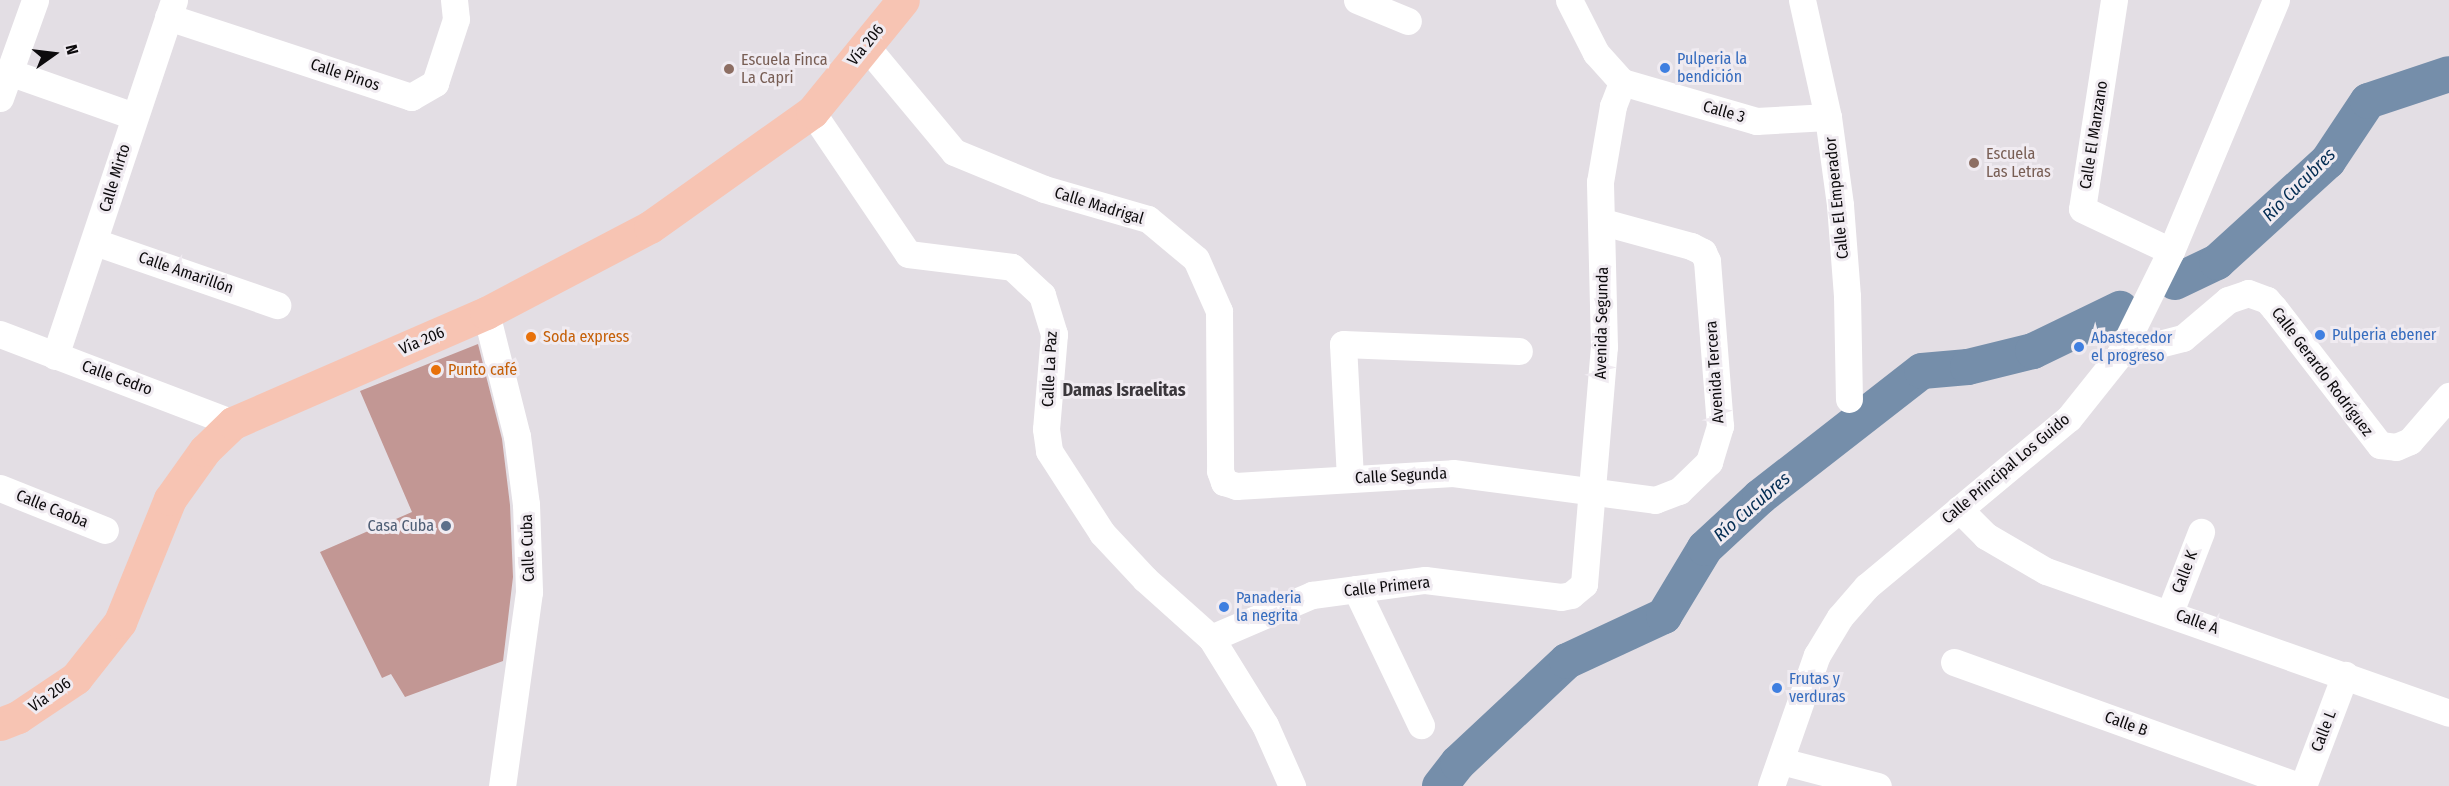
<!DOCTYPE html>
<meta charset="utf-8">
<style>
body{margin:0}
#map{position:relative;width:2449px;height:786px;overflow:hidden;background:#e3dee4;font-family:"Fira Sans Condensed",sans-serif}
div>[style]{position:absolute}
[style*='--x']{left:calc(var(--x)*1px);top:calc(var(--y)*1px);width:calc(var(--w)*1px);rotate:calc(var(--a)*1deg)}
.river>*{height:36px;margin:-18px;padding:0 18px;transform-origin:18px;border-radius:18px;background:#758eaa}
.building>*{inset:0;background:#c29794}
.minor>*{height:27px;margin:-13.5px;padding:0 13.5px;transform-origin:13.5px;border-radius:13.5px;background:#fff}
.major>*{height:33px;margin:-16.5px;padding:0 16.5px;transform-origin:16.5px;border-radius:16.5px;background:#f7c4b3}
.dots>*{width:16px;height:16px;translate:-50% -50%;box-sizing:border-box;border:3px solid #f0ebf1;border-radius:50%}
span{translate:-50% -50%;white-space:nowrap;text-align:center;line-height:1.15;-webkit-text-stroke:6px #f0ebf1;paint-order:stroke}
.street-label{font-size:16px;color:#0d0b0d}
.shop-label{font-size:16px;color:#366cbe}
.left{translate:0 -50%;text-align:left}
.education-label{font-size:16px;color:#785e54}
.food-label{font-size:16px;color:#c56008}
.service-label{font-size:16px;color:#4e5e75}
.right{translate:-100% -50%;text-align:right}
.water-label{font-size:18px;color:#022c52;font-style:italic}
.neighbourhood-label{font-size:18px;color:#3b373c;font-weight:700}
.north{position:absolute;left:24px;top:24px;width:60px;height:60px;-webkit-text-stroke:4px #f0ebf1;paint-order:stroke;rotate:76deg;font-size:16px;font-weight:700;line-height:24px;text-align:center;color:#0d0b0d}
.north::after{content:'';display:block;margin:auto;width:21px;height:27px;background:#0d0b0d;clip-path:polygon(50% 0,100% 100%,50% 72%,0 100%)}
</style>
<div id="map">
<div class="river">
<i style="--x:2175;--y:282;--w:47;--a:-25.5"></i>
<i style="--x:2217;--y:262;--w:150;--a:-42.3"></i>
<i style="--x:2328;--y:161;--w:72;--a:-56.3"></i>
<i style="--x:2368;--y:101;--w:85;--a:-18.4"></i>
<i style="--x:1440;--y:786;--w:29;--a:-52"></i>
<i style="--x:1458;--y:763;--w:149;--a:-43.1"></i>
<i style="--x:1567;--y:661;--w:107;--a:-24.9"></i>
<i style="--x:1664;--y:616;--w:79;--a:-58.9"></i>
<i style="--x:1705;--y:548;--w:75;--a:-42.8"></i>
<i style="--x:1760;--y:497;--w:205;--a:-37.9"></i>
<i style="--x:1922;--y:371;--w:46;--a:-5"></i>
<i style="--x:1968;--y:367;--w:67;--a:-13.8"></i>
<i style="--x:2033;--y:351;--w:97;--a:-25.8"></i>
</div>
<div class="building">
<i style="clip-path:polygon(478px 344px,502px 439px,510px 505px,513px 577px,503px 661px,405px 697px,391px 674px,382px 678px,320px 552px,412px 512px,360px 391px)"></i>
</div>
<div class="minor">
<i style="--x:1357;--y:0;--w:55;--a:22.4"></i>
<i style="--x:1569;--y:0;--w:59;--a:63"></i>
<i style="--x:1596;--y:53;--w:39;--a:48"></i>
<i style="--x:1802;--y:0;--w:120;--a:77.5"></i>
<i style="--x:1828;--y:117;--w:89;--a:82.2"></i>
<i style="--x:1840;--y:205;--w:91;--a:85.6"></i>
<i style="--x:1847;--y:296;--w:103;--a:88.9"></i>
<i style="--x:2114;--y:0;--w:211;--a:98.7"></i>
<i style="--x:2082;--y:209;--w:98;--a:25.3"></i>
<i style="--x:168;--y:17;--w:256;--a:18.2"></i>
<i style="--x:411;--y:97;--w:28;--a:-30"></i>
<i style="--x:435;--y:83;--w:67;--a:-71.8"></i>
<i style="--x:456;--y:19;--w:19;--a:-96"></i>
<i style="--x:865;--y:45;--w:139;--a:50.2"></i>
<i style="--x:954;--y:152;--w:97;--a:22.3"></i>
<i style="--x:1044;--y:189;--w:108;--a:16.1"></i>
<i style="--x:1148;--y:219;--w:62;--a:39.8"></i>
<i style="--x:1196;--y:259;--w:57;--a:66.1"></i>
<i style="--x:1219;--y:311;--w:160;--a:89.6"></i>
<i style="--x:1220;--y:471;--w:12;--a:70"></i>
<i style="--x:1224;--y:482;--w:13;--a:18"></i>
<i style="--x:1236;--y:486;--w:217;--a:-3.4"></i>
<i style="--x:1453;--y:473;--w:204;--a:7.6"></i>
<i style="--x:1655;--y:500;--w:26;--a:-21"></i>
<i style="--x:1679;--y:491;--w:42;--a:-44"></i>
<i style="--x:1709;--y:462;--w:38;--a:-73"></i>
<i style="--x:1720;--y:426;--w:166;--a:-94.5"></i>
<i style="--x:1707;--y:261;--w:10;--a:-114"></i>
<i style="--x:1703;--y:252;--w:13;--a:-153"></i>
<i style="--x:1691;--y:246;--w:91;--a:-164.7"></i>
<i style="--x:9;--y:72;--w:133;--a:19.4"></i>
<i style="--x:1622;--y:82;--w:140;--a:16.2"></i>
<i style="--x:1756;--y:121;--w:72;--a:-3.2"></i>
<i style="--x:0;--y:98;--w:104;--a:-70.3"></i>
<i style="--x:812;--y:112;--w:171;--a:55.9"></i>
<i style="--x:908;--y:254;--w:105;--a:7.1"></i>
<i style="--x:1012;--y:267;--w:41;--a:43"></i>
<i style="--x:1042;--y:295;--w:41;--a:72.9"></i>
<i style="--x:1054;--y:334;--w:95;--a:94.8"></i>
<i style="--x:1046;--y:429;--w:22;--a:82"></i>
<i style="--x:1049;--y:451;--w:98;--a:57.1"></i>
<i style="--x:1102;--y:533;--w:63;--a:46.9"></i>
<i style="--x:1145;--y:579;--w:89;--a:41.8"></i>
<i style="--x:1211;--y:638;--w:102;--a:58.2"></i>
<i style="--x:1265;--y:725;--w:67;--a:66.1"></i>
<i style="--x:95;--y:242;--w:193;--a:19.1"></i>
<i style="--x:486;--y:313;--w:127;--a:75.9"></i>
<i style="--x:517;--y:436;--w:69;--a:82.5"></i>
<i style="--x:526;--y:504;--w:88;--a:88"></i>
<i style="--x:529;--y:592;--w:196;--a:97.9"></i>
<i style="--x:0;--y:334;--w:249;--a:20.9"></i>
<i style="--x:2120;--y:354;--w:65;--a:-14.3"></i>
<i style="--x:2183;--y:338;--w:59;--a:-40.2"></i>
<i style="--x:2228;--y:300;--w:21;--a:-19"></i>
<i style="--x:2248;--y:293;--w:20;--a:20"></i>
<i style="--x:2267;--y:300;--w:11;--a:49"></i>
<i style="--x:2274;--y:308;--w:173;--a:52.3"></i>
<i style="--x:2380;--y:445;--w:16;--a:7"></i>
<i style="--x:2396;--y:447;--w:15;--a:-23"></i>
<i style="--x:2410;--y:441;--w:60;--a:-49.1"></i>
<i style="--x:55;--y:356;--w:375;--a:-71.5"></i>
<i style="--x:1350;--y:478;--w:134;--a:-93"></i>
<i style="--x:1343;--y:344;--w:176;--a:2.3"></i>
<i style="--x:0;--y:488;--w:113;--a:21.8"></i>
<i style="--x:1959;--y:509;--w:38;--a:45"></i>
<i style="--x:1986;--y:536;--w:69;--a:30.3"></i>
<i style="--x:2046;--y:571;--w:427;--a:19.4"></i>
<i style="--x:1356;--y:589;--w:151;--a:64.5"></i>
<i style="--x:2170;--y:612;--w:86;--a:-68.8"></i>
<i style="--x:1211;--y:638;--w:110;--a:-23.1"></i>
<i style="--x:1312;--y:595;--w:114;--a:-7.6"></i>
<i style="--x:1425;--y:580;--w:137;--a:7.1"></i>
<i style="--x:1561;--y:597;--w:10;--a:-11"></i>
<i style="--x:1571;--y:595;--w:17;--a:-40"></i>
<i style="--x:1584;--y:584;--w:238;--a:-85.2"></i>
<i style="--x:1604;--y:347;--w:165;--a:-91.4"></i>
<i style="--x:1600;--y:182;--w:77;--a:-80.3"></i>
<i style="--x:1613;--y:106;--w:26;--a:-69"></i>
<i style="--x:1954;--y:662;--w:366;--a:19.8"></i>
<i style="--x:1781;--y:761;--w:100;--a:14.5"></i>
<i style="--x:1771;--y:786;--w:139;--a:-70.7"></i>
<i style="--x:1817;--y:655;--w:44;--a:-58.8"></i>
<i style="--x:1840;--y:617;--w:40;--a:-49"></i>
<i style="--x:1866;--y:587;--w:264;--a:-39.8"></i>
<i style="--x:2069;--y:418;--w:82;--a:-51.4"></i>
<i style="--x:2120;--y:354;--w:115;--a:-63.7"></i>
<i style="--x:2171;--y:251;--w:272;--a:-67.3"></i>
<i style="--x:2303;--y:786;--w:119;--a:-69.3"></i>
</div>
<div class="major">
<i style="--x:0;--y:724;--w:19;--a:-21"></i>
<i style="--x:18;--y:717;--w:70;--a:-33.9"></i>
<i style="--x:76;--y:678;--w:71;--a:-51.8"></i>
<i style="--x:120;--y:622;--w:133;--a:-67.9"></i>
<i style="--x:170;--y:499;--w:60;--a:-54.5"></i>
<i style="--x:205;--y:450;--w:39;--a:-44"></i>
<i style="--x:233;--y:423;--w:276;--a:-23.5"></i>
<i style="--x:486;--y:313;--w:185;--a:-27.7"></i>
<i style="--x:650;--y:227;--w:199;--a:-35.4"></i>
<i style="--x:812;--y:112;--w:144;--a:-50.9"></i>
</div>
<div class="dots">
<i style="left:1665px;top:68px;background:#3f7fe0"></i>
<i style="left:729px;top:69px;background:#8d6e63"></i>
<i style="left:1974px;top:163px;background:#8d6e63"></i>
<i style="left:2320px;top:335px;background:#3f7fe0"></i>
<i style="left:531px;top:337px;background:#e8710a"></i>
<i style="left:2079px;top:347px;background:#3f7fe0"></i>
<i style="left:436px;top:370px;background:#e8710a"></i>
<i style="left:446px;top:526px;background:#5c6f8a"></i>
<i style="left:1224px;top:607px;background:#3f7fe0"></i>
<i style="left:1777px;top:688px;background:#3f7fe0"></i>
</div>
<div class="street-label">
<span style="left:866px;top:45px;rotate:-51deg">Vía 206</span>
<span style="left:345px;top:75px;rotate:18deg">Calle Pinos</span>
<span style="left:1724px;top:112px;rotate:16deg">Calle 3</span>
<span style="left:2094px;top:135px;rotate:-81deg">Calle El Manzano</span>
<span style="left:115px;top:178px;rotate:-73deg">Calle Mirto</span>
<span style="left:1837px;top:198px;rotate:-96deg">Calle El Emperador</span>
<span style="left:1099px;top:206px;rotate:17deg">Calle Madrigal</span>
<span style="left:186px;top:273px;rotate:19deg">Calle Amarillón</span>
<span style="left:1602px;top:323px;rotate:-89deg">Avenida Segunda</span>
<span style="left:422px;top:341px;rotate:-23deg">Vía 206</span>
<span style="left:1050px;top:369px;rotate:-87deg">Calle La Paz</span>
<span style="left:1715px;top:372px;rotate:-94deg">Avenida Tercera</span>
<span style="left:2322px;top:372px;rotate:53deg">Calle Gerardo Rodríguez</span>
<span style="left:117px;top:378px;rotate:20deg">Calle Cedro</span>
<span style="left:2006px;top:469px;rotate:-40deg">Calle Principal Los Guido</span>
<span style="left:1401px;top:476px;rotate:-3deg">Calle Segunda</span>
<span style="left:52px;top:509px;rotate:22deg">Calle Caoba</span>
<span style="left:528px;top:548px;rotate:-92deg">Calle Cuba</span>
<span style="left:2185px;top:572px;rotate:-69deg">Calle K</span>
<span style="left:1387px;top:587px;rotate:-6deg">Calle Primera</span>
<span style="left:2197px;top:622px;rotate:20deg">Calle A</span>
<span style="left:50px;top:695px;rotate:-35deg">Vía 206</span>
<span style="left:2126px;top:724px;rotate:20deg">Calle B</span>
<span style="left:2324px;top:731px;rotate:-69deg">Calle L</span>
</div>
<div class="shop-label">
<span class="left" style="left:1677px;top:68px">Pulperia la<br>bendición</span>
<span class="left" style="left:2332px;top:335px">Pulperia ebener</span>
<span class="left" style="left:2091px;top:347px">Abastecedor<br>el progreso</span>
<span class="left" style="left:1236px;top:607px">Panaderia<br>la negrita</span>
<span class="left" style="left:1789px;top:688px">Frutas y<br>verduras</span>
</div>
<div class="education-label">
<span class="left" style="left:741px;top:69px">Escuela Finca<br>La Capri</span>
<span class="left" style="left:1986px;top:163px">Escuela<br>Las Letras</span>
</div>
<div class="food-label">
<span class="left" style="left:543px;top:337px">Soda express</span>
<span class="left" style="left:448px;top:370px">Punto café</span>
</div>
<div class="service-label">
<span class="right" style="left:434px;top:526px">Casa Cuba</span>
</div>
<div class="water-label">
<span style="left:2299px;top:185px;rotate:-45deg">Río Cucubres</span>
<span style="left:1752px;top:507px;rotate:-41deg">Río Cucubres</span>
</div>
<div class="neighbourhood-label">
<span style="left:1124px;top:390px">Damas Israelitas</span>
</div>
<div class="north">N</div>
</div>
